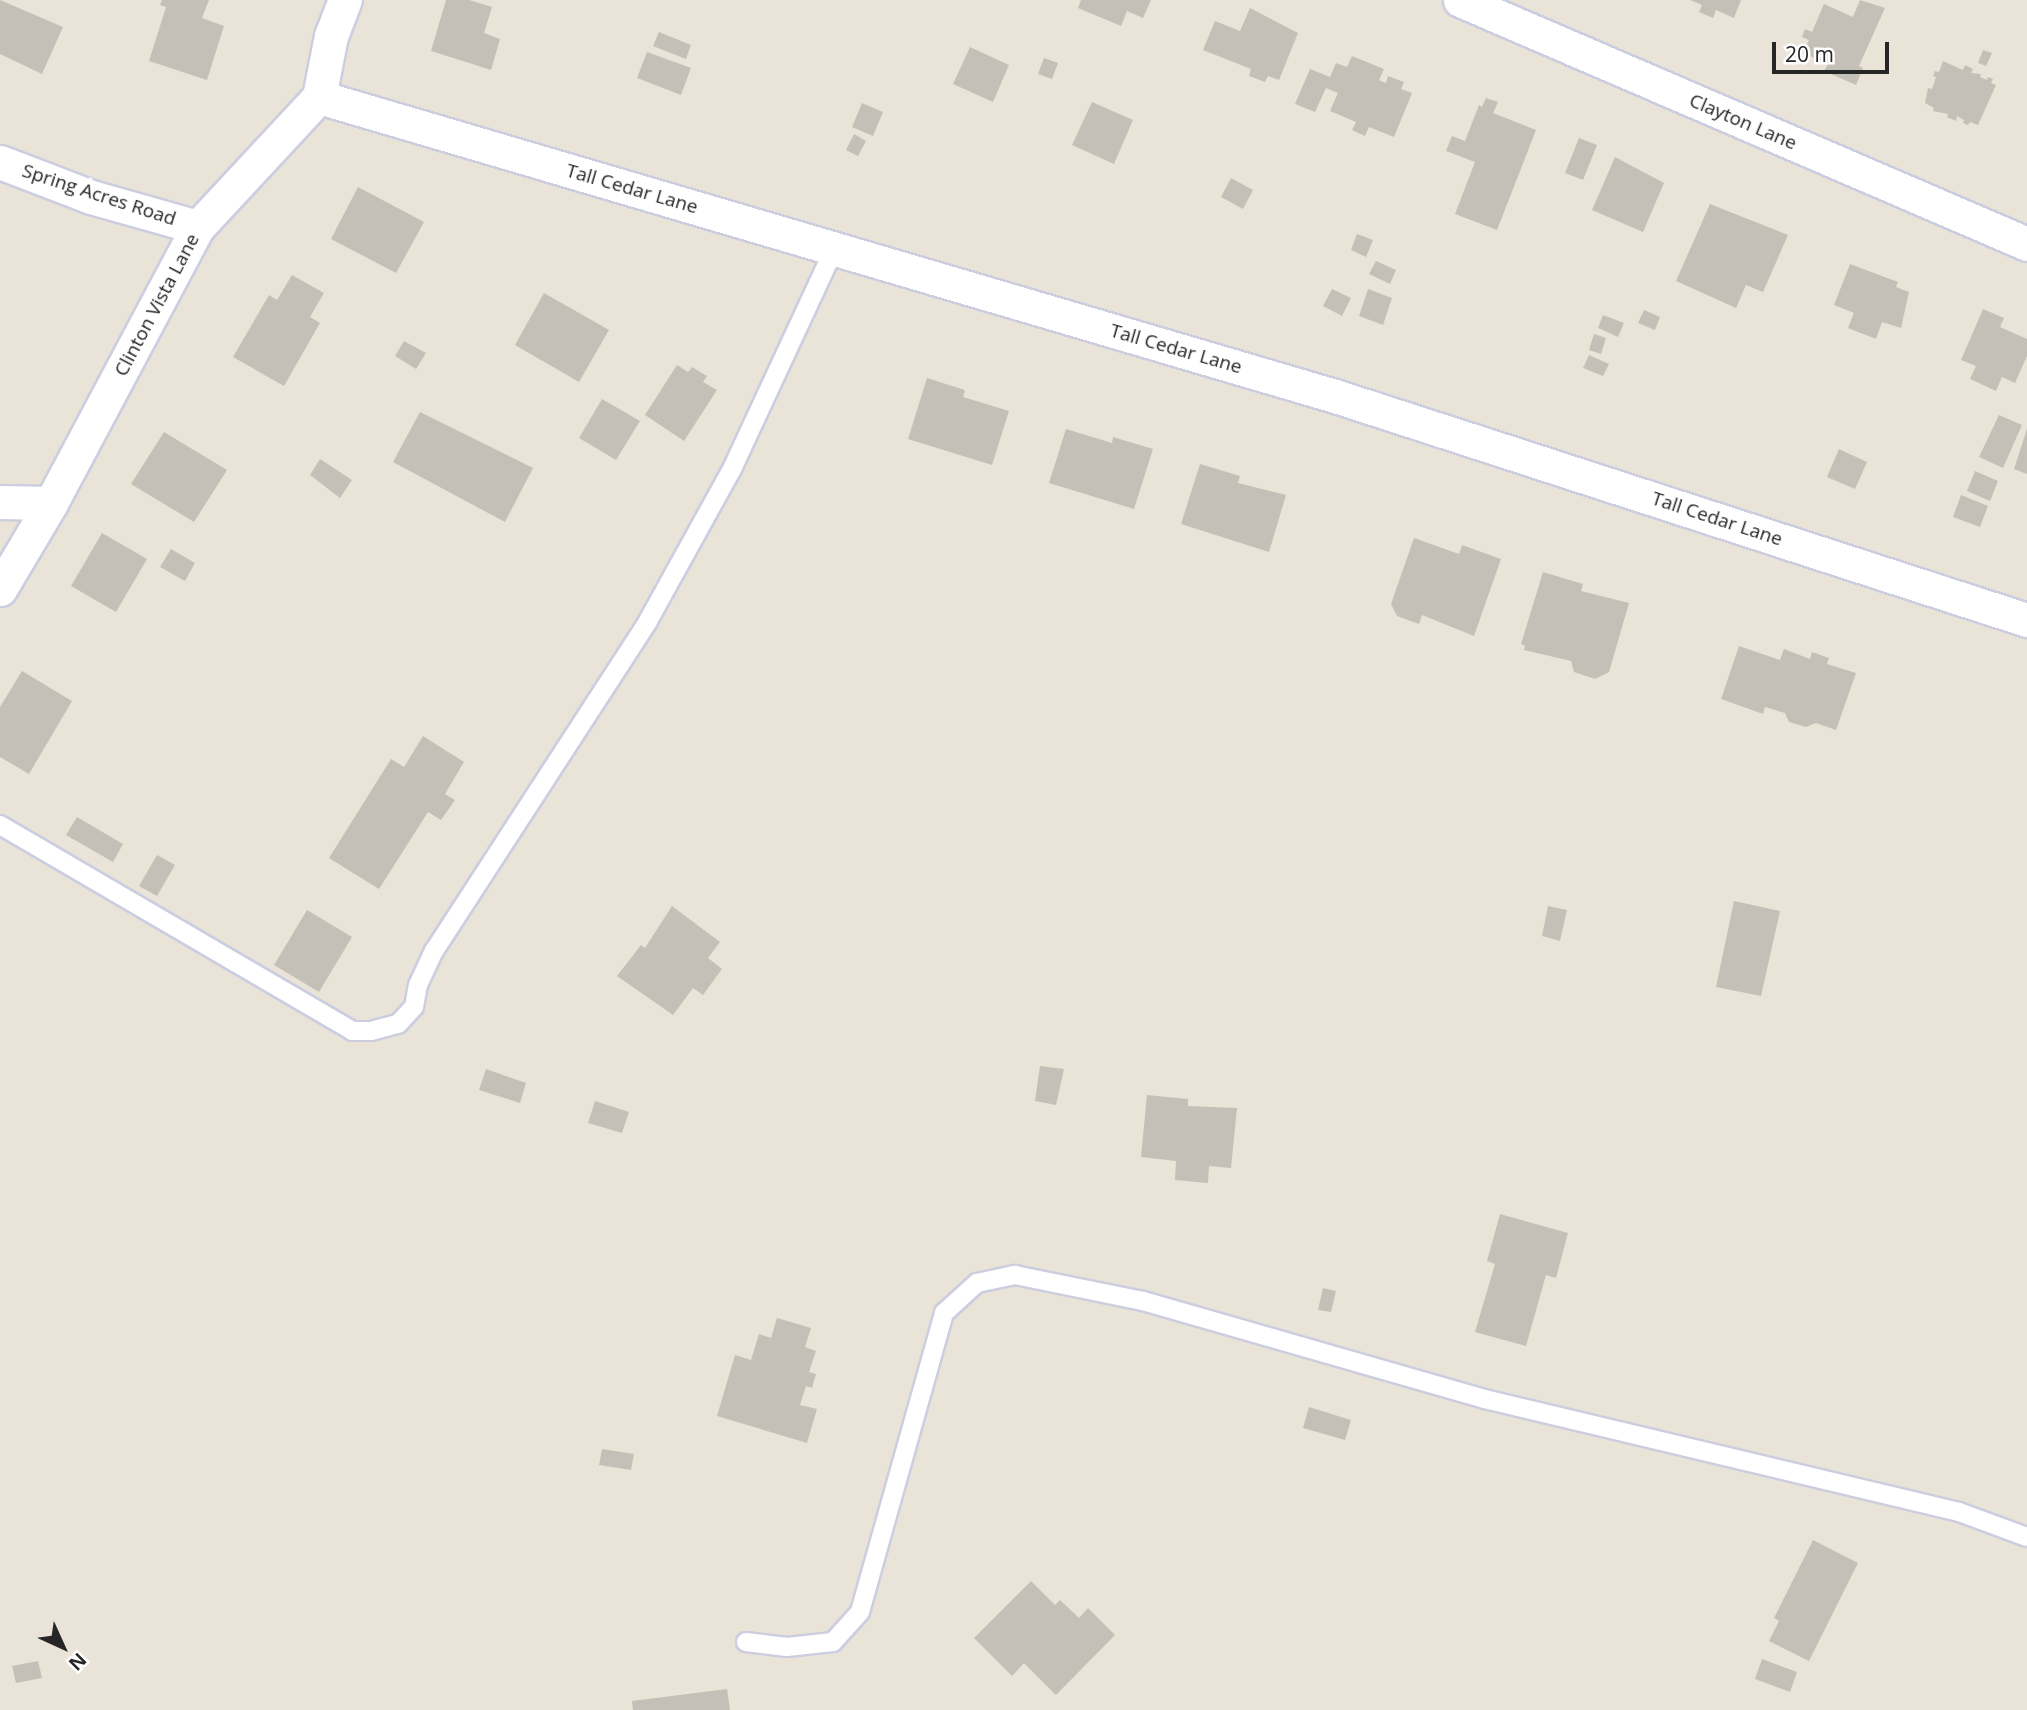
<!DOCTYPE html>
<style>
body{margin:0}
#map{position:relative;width:2027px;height:1710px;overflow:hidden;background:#eae3d7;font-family:"Open Sans",sans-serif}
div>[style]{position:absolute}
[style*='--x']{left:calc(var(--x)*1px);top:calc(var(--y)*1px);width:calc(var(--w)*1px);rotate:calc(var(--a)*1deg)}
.building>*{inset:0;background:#c5c0b7}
.roads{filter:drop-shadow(2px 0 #cccee0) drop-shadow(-2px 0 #cccee0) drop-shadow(0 2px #cccee0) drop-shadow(0 -2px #cccee0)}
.service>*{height:18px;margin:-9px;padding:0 9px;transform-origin:9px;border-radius:9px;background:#fff}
.minor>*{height:33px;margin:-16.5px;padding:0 16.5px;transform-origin:16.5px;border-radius:16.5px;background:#fff}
span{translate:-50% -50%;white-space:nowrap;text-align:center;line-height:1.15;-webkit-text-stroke:7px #fff;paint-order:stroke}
.street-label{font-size:19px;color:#262626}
.north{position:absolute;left:28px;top:1612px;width:70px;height:70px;-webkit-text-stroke:5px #fff;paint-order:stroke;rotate:135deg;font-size:19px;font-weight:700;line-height:28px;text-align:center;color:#262626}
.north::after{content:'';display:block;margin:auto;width:24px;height:32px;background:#262626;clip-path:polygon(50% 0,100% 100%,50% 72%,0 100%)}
.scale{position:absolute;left:1772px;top:42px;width:117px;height:32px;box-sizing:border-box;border:4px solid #262626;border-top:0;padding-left:9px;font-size:21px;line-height:24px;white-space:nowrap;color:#262626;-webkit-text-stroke:5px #fff;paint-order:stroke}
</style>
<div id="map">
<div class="building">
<i style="clip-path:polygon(0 0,63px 27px,42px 74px,0 54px)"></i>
<i style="clip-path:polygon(162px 0,209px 0,202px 18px,224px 26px,207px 80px,149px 61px,166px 7px,160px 5px)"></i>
<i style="clip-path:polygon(446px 0,469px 0,492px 7px,484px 33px,500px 39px,491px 70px,431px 51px)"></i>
<i style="clip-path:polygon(1081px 0,1151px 0,1143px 18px,1127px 11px,1121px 26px,1078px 8px)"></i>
<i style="clip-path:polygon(1690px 0,1741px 0,1734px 18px,1716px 10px,1713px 18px,1699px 12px,1702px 5px)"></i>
<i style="clip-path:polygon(1860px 0,1885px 8px,1859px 66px,1863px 68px,1856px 85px,1824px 71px,1828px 64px,1803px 53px,1809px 40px,1802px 37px,1805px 29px,1812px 32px,1824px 4px,1853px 17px)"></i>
<i style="clip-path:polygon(1250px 8px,1298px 33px,1279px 80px,1268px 76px,1265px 82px,1249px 76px,1251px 69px,1203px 50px,1215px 21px,1240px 31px)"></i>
<i style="clip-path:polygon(659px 32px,691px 45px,686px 59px,653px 46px)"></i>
<i style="clip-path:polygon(970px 47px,1009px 65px,993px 102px,953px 84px)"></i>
<i style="clip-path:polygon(1983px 50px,1992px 53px,1986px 66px,1978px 63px)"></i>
<i style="clip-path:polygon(647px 52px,691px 68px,681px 95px,637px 78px)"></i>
<i style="clip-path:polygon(1352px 56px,1384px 69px,1379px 80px,1386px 83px,1388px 76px,1404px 82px,1401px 89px,1412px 93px,1394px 137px,1369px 127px,1365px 136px,1352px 130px,1356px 122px,1330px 111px,1338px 93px,1326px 88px,1315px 112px,1295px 104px,1310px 69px,1330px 77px,1336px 63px,1347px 67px)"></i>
<i style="clip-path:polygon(1044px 58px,1058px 63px,1052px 79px,1038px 74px)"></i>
<i style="clip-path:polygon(1943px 61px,1963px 70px,1965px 65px,1973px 69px,1971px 73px,1981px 74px,1980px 77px,1987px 80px,1988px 77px,1993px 79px,1991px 83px,1996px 85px,1978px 125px,1970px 122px,1968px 125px,1963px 123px,1964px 120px,1957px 116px,1956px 121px,1947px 117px,1948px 114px,1933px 111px,1934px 108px,1925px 103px,1928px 88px,1932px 89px,1936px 77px,1933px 76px,1935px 71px,1939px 72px)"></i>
<i style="clip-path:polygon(1486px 98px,1498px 102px,1493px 113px,1536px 130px,1497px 230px,1455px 214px,1475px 162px,1446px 151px,1452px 136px,1465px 141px,1479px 105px,1482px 107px)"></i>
<i style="clip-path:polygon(1092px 102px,1133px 120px,1114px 164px,1072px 145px)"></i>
<i style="clip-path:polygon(862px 103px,883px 112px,873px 136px,852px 127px)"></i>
<i style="clip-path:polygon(854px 134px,866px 141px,858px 156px,846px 150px)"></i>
<i style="clip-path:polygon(1579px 138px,1597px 145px,1583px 180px,1565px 173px)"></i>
<i style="clip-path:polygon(1615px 157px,1664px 183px,1643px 232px,1592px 210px)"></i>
<i style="clip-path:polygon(1231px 178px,1253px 190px,1243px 209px,1221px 197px)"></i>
<i style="clip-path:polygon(358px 187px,424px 222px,396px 273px,331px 239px)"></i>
<i style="clip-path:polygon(1710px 204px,1788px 235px,1763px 292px,1746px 285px,1736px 308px,1676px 281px)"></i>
<i style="clip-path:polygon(1357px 234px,1373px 240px,1366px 257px,1351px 250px)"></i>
<i style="clip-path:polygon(1376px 261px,1396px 270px,1390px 284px,1369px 274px)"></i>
<i style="clip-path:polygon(1850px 264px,1898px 282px,1896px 287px,1909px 292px,1901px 328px,1882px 322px,1876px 339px,1848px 328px,1854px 313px,1834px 305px)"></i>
<i style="clip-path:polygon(292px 275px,324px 293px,310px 317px,320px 323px,284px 386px,233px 357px,269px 295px,277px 300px)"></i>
<i style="clip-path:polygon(1332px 289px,1351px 298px,1342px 316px,1323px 306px)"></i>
<i style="clip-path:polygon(1368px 289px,1392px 298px,1383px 325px,1359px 316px)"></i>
<i style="clip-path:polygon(544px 293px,609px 330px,579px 382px,515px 345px)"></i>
<i style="clip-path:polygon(1983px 309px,2004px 318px,2000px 327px,2027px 339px,2027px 356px,2015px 383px,2002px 377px,1996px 391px,1970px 379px,1976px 366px,1961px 360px)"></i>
<i style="clip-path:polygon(1644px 310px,1660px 317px,1655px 330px,1638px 323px)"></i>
<i style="clip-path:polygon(1603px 315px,1624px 323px,1618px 337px,1598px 328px)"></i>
<i style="clip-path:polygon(1594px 334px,1606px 338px,1601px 354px,1589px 350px)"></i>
<i style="clip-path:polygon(404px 341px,426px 353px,416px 369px,395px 356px)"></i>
<i style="clip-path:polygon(1589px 355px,1609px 364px,1603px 376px,1583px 368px)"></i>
<i style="clip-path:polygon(677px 365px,688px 372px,692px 367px,707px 376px,703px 382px,717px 390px,684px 441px,645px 415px)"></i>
<i style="clip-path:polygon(927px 378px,965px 390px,963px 397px,1009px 411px,992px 465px,908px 439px)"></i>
<i style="clip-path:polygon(602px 399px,640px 421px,616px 460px,579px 438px)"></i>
<i style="clip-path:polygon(420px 412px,533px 468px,505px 522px,393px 462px)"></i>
<i style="clip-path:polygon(1999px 415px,2022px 425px,2003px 468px,1979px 457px)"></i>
<i style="clip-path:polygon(1066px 429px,1112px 443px,1113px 437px,1153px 449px,1134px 509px,1049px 483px)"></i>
<i style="clip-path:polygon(2027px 429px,2027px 474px,2014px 469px)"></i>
<i style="clip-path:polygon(164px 432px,227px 470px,194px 522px,131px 484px)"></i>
<i style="clip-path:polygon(1839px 449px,1867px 462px,1855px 489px,1827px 477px)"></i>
<i style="clip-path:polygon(320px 459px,352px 480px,340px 498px,310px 475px)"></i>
<i style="clip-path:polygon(1200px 464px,1240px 476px,1238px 483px,1286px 495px,1269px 552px,1181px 524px)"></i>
<i style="clip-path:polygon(1975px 471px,1998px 481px,1990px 501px,1967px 491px)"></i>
<i style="clip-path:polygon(1961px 495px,1988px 506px,1980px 527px,1953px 517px)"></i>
<i style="clip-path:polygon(102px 533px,147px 559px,116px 612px,71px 586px)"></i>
<i style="clip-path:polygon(1414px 538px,1459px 554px,1462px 545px,1501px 559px,1474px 636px,1422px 615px,1419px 624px,1397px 616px,1391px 604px)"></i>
<i style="clip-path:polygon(171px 549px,195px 563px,185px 581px,160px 567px)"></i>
<i style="clip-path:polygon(1543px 572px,1583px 584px,1581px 591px,1629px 603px,1609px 672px,1595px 679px,1574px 672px,1571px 661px,1524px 650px,1525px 646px,1521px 644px)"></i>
<i style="clip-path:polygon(1739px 646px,1780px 660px,1784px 649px,1810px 659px,1812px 652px,1829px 658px,1827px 664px,1856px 673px,1836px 730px,1816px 723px,1806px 727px,1789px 722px,1785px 713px,1765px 707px,1763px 714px,1721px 699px)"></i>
<i style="clip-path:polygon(22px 671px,72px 701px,29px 774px,0 757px,0 707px)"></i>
<i style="clip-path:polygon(423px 736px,464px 762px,445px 794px,455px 800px,441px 820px,428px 812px,379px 889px,329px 858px,391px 759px,404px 767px)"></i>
<i style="clip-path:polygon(77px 817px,123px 844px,113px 862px,66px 835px)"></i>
<i style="clip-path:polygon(157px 855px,175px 865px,157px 896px,139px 886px)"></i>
<i style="clip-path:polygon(1734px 901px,1780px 911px,1761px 996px,1716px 987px)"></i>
<i style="clip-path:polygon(672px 906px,720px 942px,708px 958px,722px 969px,703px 995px,693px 988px,673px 1015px,617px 976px,641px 945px,645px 948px)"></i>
<i style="clip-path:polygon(1548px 906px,1567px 910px,1560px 941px,1542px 936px)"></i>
<i style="clip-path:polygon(307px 910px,352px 937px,319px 992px,274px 965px)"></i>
<i style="clip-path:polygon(1040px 1066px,1064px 1069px,1056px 1105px,1035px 1101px)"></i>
<i style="clip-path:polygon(486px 1069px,526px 1083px,520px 1103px,479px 1090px)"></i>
<i style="clip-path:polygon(1147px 1095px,1188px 1099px,1188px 1106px,1237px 1108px,1231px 1168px,1209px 1166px,1208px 1183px,1175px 1180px,1176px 1161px,1141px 1157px)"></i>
<i style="clip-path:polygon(595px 1101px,629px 1112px,622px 1133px,588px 1123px)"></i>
<i style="clip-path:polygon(1500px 1214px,1568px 1233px,1556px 1278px,1546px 1275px,1526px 1346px,1475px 1332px,1495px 1264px,1487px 1261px)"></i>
<i style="clip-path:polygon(1323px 1288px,1336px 1291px,1331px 1312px,1318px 1310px)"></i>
<i style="clip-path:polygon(777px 1318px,811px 1328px,805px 1347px,816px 1351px,809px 1372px,816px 1374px,812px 1388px,806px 1386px,800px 1405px,817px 1409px,807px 1443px,717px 1416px,735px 1355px,751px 1360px,759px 1334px,771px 1338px)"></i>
<i style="clip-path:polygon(1309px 1407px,1351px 1420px,1345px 1440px,1303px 1428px)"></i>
<i style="clip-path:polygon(602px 1449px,634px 1454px,631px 1470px,599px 1465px)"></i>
<i style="clip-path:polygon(1813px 1540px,1858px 1563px,1809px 1661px,1769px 1641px,1779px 1621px,1774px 1618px)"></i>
<i style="clip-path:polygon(1031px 1581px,1055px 1605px,1060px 1600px,1079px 1618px,1088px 1608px,1115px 1635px,1056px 1695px,1024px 1663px,1012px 1676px,974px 1638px)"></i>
<i style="clip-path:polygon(1762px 1659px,1797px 1672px,1790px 1692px,1755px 1679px)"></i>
<i style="clip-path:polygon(38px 1661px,42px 1678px,16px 1683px,12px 1666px)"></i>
<i style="clip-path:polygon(727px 1689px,730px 1710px,633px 1710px,632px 1701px)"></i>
</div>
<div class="roads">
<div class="service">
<i style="--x:0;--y:825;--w:408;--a:30.3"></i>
<i style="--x:352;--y:1031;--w:19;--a:0"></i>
<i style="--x:371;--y:1031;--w:28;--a:-15"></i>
<i style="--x:398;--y:1024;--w:23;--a:-47"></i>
<i style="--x:414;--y:1007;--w:22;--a:-80"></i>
<i style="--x:418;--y:985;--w:38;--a:-65"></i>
<i style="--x:434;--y:951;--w:393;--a:-57"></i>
<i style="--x:648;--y:621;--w:176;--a:-61.1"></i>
<i style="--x:733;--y:467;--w:240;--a:-65.1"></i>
<i style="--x:746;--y:1642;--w:41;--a:7"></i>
<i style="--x:787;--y:1647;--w:46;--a:-6.2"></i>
<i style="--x:833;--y:1642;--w:40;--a:-48"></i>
<i style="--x:860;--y:1612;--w:311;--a:-74.3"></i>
<i style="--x:944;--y:1313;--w:45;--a:-42.3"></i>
<i style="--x:977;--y:1283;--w:39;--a:-12"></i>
<i style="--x:1015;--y:1275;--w:131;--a:11.5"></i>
<i style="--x:1143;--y:1301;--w:356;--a:16"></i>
<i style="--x:1485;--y:1399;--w:487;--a:13.4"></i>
<i style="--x:1959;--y:1512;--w:72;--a:20.2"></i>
</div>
<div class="minor">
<i style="--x:1460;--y:0;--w:617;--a:23.28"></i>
<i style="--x:319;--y:97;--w:1059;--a:16.4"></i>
<i style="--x:1335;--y:396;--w:727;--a:17.94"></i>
<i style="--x:0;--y:162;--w:97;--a:21"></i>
<i style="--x:91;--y:197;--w:111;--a:15.7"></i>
<i style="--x:0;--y:502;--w:51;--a:1.1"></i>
<i style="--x:0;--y:589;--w:100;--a:-59.3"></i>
<i style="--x:51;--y:503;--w:313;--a:-62"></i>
<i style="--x:198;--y:227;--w:178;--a:-47.1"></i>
<i style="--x:319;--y:97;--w:62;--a:-78.9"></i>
<i style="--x:331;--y:36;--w:39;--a:-69"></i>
</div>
</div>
<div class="street-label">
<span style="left:1743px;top:122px;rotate:23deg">Clayton Lane</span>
<span style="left:632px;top:189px;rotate:16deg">Tall Cedar Lane</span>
<span style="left:99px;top:195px;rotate:18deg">Spring Acres Road</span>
<span style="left:157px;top:305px;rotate:-62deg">Clinton Vista Lane</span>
<span style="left:1176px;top:349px;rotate:16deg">Tall Cedar Lane</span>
<span style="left:1717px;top:519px;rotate:18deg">Tall Cedar Lane</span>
</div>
<div class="north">N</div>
<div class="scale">20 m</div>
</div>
